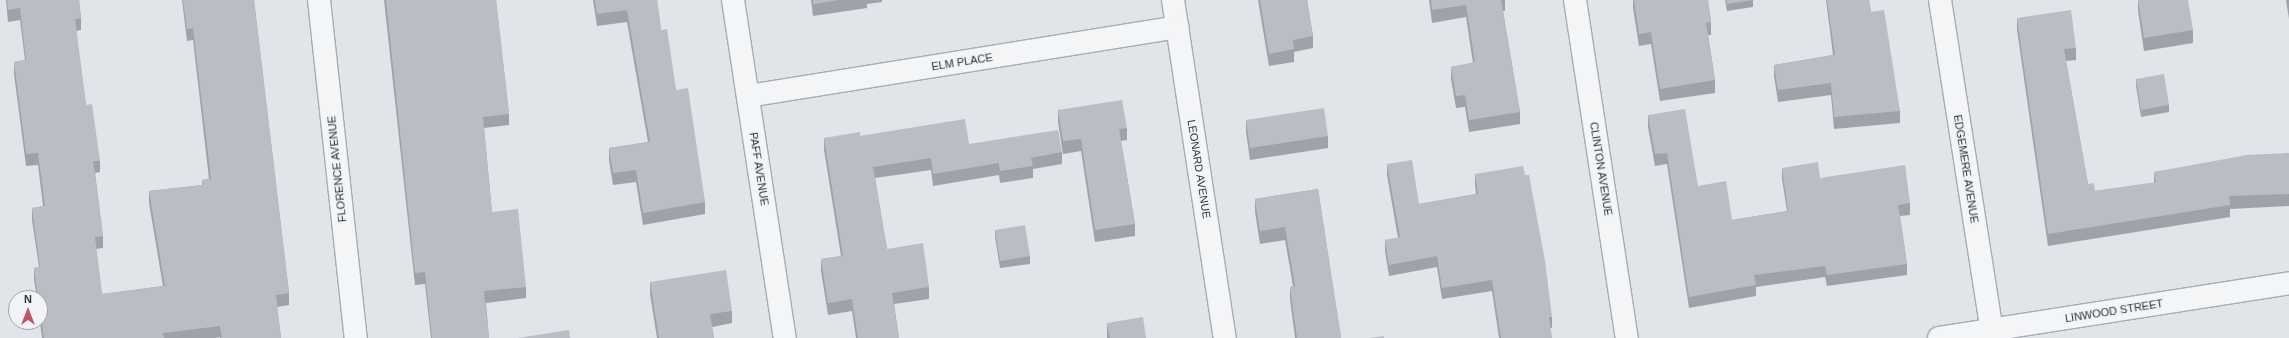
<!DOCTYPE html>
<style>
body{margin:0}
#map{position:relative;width:2289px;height:338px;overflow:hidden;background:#e1e4e8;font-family:Arial,sans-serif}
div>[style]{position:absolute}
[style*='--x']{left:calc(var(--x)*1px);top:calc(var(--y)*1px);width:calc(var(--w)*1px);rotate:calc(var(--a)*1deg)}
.roads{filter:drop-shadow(1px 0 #a7abb2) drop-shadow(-1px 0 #a7abb2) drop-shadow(0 1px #a7abb2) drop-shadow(0 -1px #a7abb2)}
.minor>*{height:22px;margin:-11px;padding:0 11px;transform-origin:11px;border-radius:11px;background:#f4f5f7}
.wall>*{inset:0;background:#9fa3a9}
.building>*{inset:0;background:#b9bec5}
span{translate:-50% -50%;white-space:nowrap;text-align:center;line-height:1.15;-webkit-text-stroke:3px #f1f3f6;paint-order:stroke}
.street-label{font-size:11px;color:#2b333f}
.north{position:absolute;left:8px;top:290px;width:40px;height:40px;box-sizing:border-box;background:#f1f3f6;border:1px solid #a2a6ad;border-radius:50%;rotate:0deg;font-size:11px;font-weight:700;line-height:16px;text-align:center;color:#2b333f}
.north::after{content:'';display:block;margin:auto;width:14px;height:18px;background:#c15369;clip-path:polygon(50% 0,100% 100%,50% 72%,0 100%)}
</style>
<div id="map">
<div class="roads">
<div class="minor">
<i style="--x:319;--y:0;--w:340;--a:83.8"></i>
<i style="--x:733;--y:0;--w:342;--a:81.3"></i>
<i style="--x:1173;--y:0;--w:342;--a:81.3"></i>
<i style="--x:1575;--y:0;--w:342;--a:81.3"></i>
<i style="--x:1940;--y:0;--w:342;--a:81.1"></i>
<i style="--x:748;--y:96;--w:435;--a:-9.1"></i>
<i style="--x:1939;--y:338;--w:354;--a:-8.9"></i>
</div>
</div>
<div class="wall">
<i style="clip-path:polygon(6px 0,79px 0,81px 18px,81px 30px,76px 31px,86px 105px,100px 161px,100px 172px,95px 173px,103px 236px,103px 248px,96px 249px,102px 294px,163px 286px,149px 203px,149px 191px,202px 185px,202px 180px,209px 179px,193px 40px,187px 41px,182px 0,254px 0,289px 293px,289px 305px,277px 307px,281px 338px,220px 338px,220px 337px,216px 338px,42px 338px,40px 322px,40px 298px,37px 298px,34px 280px,34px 268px,39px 267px,32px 220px,32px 208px,43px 206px,38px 165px,26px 166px,14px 74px,14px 62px,25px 60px,20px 20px,8px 22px)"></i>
<i style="clip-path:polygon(384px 0,496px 0,509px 114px,509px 125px,484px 128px,492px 212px,526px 287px,526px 298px,486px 303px,489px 338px,431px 338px,425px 284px,415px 285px)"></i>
<i style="clip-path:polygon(593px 0,657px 0,661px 30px,676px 90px,705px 202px,705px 214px,643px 225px,636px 182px,613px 185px,609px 160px,609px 148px,648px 142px,627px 22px,597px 26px)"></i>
<i style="clip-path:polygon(811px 0,882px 0,882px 2px,867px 4px,867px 8px,813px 16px)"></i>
<i style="clip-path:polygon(1258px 0,1307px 0,1313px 36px,1313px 48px,1294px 52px,1294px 62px,1269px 66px)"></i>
<i style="clip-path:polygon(1429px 0,1505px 0,1505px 11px,1503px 11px,1520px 112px,1520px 124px,1469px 132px,1465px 107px,1456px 108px,1451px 79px,1451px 67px,1473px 63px,1466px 17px,1432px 23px)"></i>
<i style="clip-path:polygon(1633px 0,1708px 0,1711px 22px,1711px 35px,1708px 35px,1715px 80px,1715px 93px,1660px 101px,1651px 44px,1639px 46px,1633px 8px)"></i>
<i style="clip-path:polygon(1725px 0,1753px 0,1753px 7px,1727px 11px)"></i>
<i style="clip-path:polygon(1826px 0,1869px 0,1871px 12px,1900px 111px,1900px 123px,1834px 129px,1831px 95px,1778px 102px,1774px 76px,1774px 65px,1833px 55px)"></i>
<i style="clip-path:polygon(2138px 0,2193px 30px,2193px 43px,2144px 51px,2138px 11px)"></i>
<i style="clip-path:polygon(2286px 0,2289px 0,2289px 19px)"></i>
<i style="clip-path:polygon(2017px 18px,2076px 48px,2076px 60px,2066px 61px,2088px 184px,2095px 191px,2154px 183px,2154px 172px,2289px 153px,2289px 206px,2230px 209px,2230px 217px,2048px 246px,2017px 30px)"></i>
<i style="clip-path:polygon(2136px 79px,2169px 105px,2169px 112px,2141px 117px,2136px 86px)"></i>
<i style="clip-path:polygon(1058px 110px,1127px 128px,1127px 140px,1121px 141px,1135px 224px,1135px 236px,1095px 242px,1081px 151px,1063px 154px,1058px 122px)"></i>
<i style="clip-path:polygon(1648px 115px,1698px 186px,1732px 220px,1787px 211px,1782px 179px,1782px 168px,1910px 203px,1910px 215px,1900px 216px,1907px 264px,1907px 275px,1827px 286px,1825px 277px,1756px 287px,1756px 296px,1689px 308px,1667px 164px,1655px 166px,1648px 127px)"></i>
<i style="clip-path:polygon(1246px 120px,1328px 136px,1328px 148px,1250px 160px,1246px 132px)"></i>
<i style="clip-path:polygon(860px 136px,969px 144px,1062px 152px,1062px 164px,1033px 169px,1033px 178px,1000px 183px,999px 175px,933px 186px,931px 170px,875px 178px,887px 249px,929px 287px,929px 299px,894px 304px,899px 338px,856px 338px,852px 311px,828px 315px,821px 271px,821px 259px,841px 256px,824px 150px,824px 138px)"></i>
<i style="clip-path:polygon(1387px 164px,1419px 204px,1476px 194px,1475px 185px,1475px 174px,1552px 317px,1552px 328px,1550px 328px,1552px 338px,1499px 338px,1492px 291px,1442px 299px,1437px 267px,1389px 276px,1385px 251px,1385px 240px,1398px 238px,1387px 175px)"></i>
<i style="clip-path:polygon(1318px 189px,1341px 338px,1295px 338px,1290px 299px,1290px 287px,1293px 286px,1285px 240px,1260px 244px,1255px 212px,1255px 199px)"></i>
<i style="clip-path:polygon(995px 230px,1030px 256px,1030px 264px,1000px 268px,995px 237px)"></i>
<i style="clip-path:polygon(650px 282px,732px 311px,732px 323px,712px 327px,714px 338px,657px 338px,650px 294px)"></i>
<i style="clip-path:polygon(1107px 323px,1146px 338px,1107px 338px)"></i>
</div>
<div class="building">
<i style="clip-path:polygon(7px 0,79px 0,81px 18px,75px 19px,86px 105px,92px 104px,100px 161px,93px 161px,103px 236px,95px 237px,102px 294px,165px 286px,149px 191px,203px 185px,202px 180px,211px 179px,193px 28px,187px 29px,183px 0,254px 0,289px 293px,276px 295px,281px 338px,222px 338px,220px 326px,163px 333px,164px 338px,44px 338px,40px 310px,40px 298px,38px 298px,34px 268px,40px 267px,32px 208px,45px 206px,38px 153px,26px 154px,14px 62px,26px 60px,20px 8px,8px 10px)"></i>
<i style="clip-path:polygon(386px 0,496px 0,509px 114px,483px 117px,492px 212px,518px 209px,526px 287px,484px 291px,489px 338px,432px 338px,425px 272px,415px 273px)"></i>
<i style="clip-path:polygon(595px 0,657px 0,661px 30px,667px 29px,676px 90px,688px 88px,705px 202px,643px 213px,636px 170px,613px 173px,609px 148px,650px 142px,627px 10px,597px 14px)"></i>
<i style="clip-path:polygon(813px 0,839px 0,813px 4px)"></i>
<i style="clip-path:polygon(1260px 0,1307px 0,1313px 36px,1293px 40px,1294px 49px,1269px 54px)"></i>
<i style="clip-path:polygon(1431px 0,1501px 0,1520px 112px,1469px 120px,1465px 95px,1456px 96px,1451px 67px,1475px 62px,1466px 5px,1432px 10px)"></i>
<i style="clip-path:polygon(1634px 0,1708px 0,1711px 22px,1706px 23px,1715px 80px,1660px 89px,1651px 32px,1639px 34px)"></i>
<i style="clip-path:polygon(1726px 0,1753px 0,1727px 4px)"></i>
<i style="clip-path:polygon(1827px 0,1869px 0,1871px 12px,1884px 10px,1900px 111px,1834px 117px,1831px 83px,1778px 90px,1774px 65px,1835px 55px)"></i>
<i style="clip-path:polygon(2138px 0,2188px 0,2193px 30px,2144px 38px)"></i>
<i style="clip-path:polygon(2071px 10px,2076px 48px,2064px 49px,2088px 184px,2094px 183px,2095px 191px,2156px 182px,2154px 172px,2247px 155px,2289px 153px,2289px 194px,2229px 196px,2230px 205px,2048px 234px,2017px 18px)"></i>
<i style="clip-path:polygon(2164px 74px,2169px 105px,2141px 110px,2136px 79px)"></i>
<i style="clip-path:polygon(1122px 100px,1127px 128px,1119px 129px,1135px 224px,1095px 230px,1081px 139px,1063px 141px,1058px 110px)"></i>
<i style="clip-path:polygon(1324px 108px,1328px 136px,1250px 148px,1246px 120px)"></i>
<i style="clip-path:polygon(1685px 109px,1698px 186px,1726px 181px,1732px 220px,1788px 211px,1782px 168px,1818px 162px,1820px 178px,1905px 165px,1910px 203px,1898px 205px,1907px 264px,1827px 275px,1825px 266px,1754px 275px,1756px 285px,1689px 297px,1667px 153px,1655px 154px,1648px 115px)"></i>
<i style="clip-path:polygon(965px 119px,969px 144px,1058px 130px,1062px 152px,1031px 158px,1033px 166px,1000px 171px,999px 163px,933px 174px,931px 158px,873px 167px,887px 249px,923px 243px,929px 287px,892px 293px,899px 338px,858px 338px,852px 299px,828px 303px,821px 259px,843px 256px,824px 138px,860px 132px,860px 136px)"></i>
<i style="clip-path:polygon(1412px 160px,1419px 204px,1478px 194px,1475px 174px,1523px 166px,1525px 175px,1529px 175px,1545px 261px,1552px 317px,1549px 317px,1552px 338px,1501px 338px,1492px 280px,1442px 288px,1437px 256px,1389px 265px,1385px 240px,1400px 237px,1387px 164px)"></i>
<i style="clip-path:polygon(1318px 189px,1341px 338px,1297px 338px,1290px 287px,1295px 286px,1285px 227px,1260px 231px,1255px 199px)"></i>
<i style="clip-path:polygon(1025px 225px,1030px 256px,1000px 261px,995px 230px)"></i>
<i style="clip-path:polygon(726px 270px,732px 311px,710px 314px,714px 338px,659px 338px,650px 282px)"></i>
<i style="clip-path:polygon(1143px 317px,1146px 338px,1107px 338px,1110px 338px,1107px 323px)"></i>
<i style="clip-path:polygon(569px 330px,570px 338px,518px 338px)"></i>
<i style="clip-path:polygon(1384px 336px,1384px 338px,1369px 338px)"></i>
</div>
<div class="street-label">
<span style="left:962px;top:62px;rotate:-9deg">ELM PLACE</span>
<span style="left:337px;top:169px;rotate:-96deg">FLORENCE AVENUE</span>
<span style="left:759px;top:169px;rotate:81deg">PAFF AVENUE</span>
<span style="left:1199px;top:169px;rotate:81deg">LEONARD AVENUE</span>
<span style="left:1601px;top:169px;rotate:81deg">CLINTON AVENUE</span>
<span style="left:1966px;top:169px;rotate:81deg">EDGEMERE AVENUE</span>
<span style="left:2114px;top:311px;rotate:-9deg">LINWOOD STREET</span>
</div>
<div class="north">N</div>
</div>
